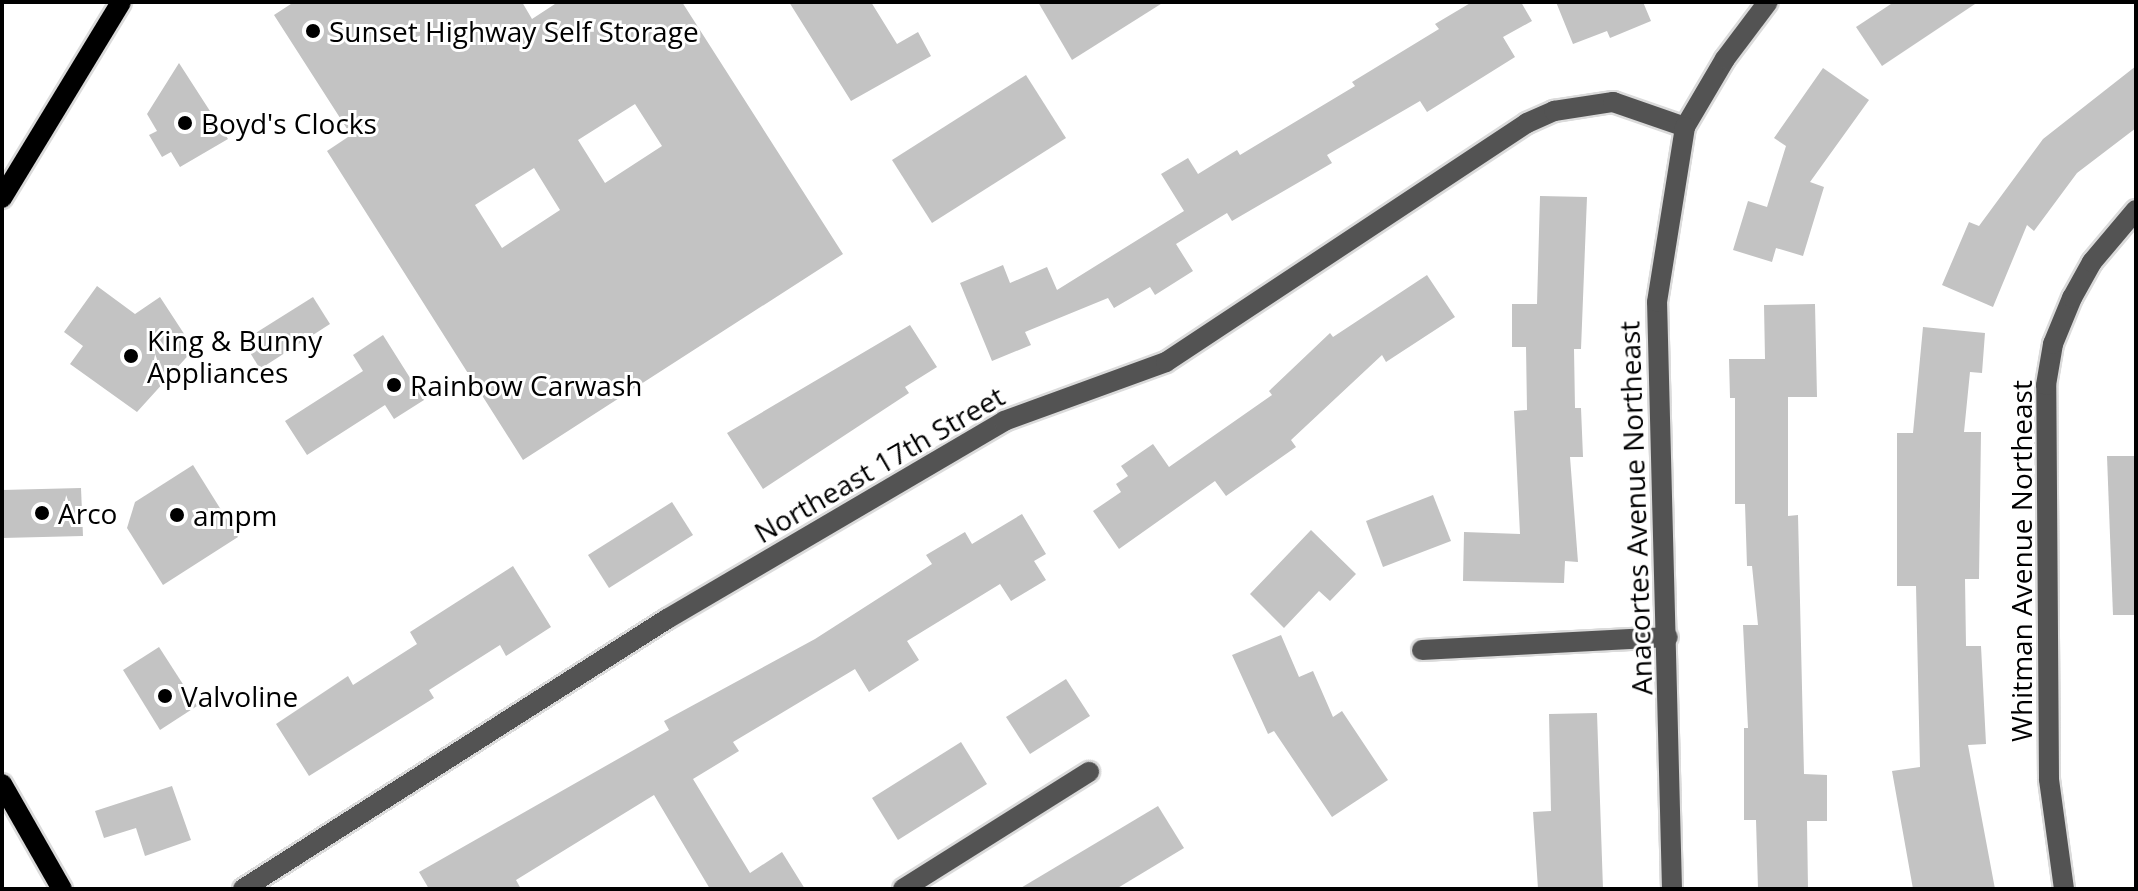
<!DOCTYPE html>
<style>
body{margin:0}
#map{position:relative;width:2138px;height:891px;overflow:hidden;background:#fff;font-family:"Open Sans",sans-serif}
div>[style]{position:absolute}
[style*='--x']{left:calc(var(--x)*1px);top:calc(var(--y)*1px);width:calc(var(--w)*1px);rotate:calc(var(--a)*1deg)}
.building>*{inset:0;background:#c3c3c3}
.roads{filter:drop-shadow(2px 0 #dbdbdb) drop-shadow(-2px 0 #dbdbdb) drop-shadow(0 2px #dbdbdb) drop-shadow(0 -2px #dbdbdb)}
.minor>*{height:20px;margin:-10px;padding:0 10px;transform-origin:10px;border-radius:10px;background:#535353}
.major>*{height:20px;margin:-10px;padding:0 10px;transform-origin:10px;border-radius:10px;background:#000}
.dots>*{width:22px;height:22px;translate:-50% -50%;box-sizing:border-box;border:4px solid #fff;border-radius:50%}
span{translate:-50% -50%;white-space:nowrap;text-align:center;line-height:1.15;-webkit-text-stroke:6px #fff;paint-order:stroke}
.poi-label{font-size:28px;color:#000}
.left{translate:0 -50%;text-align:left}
.street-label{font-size:28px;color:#000}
.frame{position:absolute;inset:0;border:4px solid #000;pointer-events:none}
</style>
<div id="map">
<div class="building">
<i style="clip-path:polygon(evenodd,294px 2px,522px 2px,532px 19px,558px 2px,682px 2px,843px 254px,523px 460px,327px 151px,351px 135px,274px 15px,294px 2px,635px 104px,662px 146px,605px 183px,578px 140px,635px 104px,294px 2px,534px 168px,560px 210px,502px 248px,475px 205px,534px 168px)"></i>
<i style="clip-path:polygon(789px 2px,871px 2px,897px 44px,918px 32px,931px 56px,851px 101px)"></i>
<i style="clip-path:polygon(1038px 2px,1164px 2px,1072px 60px)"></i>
<i style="clip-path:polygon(1472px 2px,1521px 2px,1532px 21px,1503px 37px,1515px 57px,1427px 112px,1420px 101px,1327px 155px,1332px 163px,1232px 221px,1227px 213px,1176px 244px,1193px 271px,1155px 295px,1150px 287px,1114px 308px,1108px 298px,1025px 332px,1031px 345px,992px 361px,960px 283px,1003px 265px,1010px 283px,1047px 267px,1057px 290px,1184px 211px,1161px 174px,1188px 158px,1198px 174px,1237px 150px,1240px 155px,1355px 86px,1352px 82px,1439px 29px,1435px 24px)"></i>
<i style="clip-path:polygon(1556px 2px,1643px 2px,1651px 21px,1610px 38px,1607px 31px,1573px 44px)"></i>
<i style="clip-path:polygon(1894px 2px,1978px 2px,1882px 66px,1856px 27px)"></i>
<i style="clip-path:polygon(179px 63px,228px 139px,180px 167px,171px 152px,162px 157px,149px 135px,157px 131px,147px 114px)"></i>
<i style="clip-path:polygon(2136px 66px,2136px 128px,2077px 173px,2034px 231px,2027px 225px,1993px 307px,1942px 285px,1969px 222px,1979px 226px,2043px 139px)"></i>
<i style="clip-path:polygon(1823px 68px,1869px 100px,1810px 182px,1824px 187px,1803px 256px,1776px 248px,1772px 262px,1733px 250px,1748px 201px,1767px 207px,1786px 146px,1774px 138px)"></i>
<i style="clip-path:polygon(1026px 75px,1066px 138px,932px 223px,892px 160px)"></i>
<i style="clip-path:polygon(1540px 196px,1587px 197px,1581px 349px,1574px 349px,1575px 408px,1581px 408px,1583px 457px,1570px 457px,1578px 562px,1565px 561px,1564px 583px,1463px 581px,1464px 532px,1520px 534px,1514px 411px,1527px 410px,1526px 347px,1512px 347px,1512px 304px,1537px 304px)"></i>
<i style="clip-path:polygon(1427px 275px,1455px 317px,1386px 362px,1382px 355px,1291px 440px,1296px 447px,1226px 496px,1215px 481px,1119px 549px,1093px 511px,1121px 492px,1116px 484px,1128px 476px,1121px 466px,1153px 444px,1169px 467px,1272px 395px,1269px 391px,1330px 333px,1333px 337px)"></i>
<i style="clip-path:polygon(97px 286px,135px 314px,160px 297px,194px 349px,137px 412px,70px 364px,83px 346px,64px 332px)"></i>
<i style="clip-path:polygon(313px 297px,330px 324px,260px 369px,243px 341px)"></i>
<i style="clip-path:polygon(1815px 304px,1817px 397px,1788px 397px,1788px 516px,1798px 515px,1804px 774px,1827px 775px,1827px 821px,1807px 821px,1808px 889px,1758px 889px,1756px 820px,1744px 820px,1744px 728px,1748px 728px,1743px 625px,1758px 625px,1752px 566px,1747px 566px,1745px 504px,1735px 504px,1735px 398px,1730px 398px,1729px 359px,1765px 359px,1764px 305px)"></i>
<i style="clip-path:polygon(910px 325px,937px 367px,905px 387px,909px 393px,763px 489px,727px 433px)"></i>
<i style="clip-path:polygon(1923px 327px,1985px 333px,1982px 373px,1970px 372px,1964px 432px,1981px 432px,1979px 579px,1965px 579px,1966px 646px,1981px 646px,1986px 744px,1968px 745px,1995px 889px,1913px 889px,1892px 771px,1920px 767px,1916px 586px,1897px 586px,1897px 433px,1913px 433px)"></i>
<i style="clip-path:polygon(383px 335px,424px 400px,394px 419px,385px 405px,307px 455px,285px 421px,363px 371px,353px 355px)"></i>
<i style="clip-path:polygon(2107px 456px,2136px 456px,2136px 615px,2113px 615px)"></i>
<i style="clip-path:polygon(193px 465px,238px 537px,163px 585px,127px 528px,135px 502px)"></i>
<i style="clip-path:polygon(81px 488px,83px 536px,2px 538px,2px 490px)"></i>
<i style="clip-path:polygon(1433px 495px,1451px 541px,1383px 567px,1366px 521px)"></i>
<i style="clip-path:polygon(672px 502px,693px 535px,609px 588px,588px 555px)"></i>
<i style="clip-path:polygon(1022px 514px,1046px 554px,1034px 561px,1046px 580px,1011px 601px,1000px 584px,907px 641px,919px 660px,869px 692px,855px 669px,733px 742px,739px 751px,693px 779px,750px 873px,782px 852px,805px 889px,710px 889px,654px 795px,516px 880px,521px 889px,429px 889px,419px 872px,669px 730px,664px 721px,815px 639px,932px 564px,926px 555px,965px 532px,972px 544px)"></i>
<i style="clip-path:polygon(1311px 530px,1356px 574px,1330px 601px,1319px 591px,1284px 628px,1250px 594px)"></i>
<i style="clip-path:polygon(513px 566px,551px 627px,506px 656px,500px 645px,429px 690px,434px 698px,309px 776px,276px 724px,348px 676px,353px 685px,417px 644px,410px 632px)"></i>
<i style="clip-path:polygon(1281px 635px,1299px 677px,1313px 671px,1333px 717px,1342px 711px,1388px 780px,1332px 817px,1274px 731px,1268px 734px,1232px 655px)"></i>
<i style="clip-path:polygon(159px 647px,197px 706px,160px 730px,123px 670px)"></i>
<i style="clip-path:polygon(1066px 679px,1090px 716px,1030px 754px,1006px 717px)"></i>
<i style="clip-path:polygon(1597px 713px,1603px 889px,1538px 889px,1533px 812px,1551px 811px,1549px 714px)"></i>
<i style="clip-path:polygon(961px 742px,987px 784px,898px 840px,872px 798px)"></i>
<i style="clip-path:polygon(172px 786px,191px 840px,145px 856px,136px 828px,104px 838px,95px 811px)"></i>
<i style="clip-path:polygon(1158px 806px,1184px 848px,1116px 889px,1019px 889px)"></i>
</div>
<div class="roads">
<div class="minor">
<i style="--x:1422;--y:650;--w:246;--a:-3"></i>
<i style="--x:243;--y:889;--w:503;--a:-32.49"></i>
<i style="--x:667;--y:619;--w:391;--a:-30.4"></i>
<i style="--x:1004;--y:421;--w:172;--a:-20"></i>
<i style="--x:1166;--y:362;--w:433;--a:-33.5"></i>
<i style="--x:1527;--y:123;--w:30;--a:-24"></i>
<i style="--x:1554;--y:111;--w:60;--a:-8.7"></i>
<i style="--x:1613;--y:102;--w:76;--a:19.1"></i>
<i style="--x:1685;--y:127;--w:79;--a:-59.5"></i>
<i style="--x:1725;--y:59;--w:71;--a:-53"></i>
<i style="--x:903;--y:889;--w:220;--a:-32.2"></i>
<i style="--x:1672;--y:889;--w:587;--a:-91.46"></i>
<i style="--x:1657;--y:302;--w:177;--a:-80.9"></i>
<i style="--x:2064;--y:889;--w:111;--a:-97.8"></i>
<i style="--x:2049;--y:779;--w:394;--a:-90.4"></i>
<i style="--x:2046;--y:385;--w:42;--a:-80.3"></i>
<i style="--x:2053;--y:344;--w:50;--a:-67.6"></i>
<i style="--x:2072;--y:298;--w:41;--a:-60.9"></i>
<i style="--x:2092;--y:262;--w:68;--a:-49.8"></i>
</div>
<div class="major">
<i style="--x:2;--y:198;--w:229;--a:-58.7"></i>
<i style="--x:2;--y:784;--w:121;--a:60.3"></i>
</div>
</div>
<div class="dots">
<i style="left:313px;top:31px;background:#000"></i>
<i style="left:185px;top:123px;background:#000"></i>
<i style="left:131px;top:356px;background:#000"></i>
<i style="left:394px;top:385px;background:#000"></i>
<i style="left:42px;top:513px;background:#000"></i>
<i style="left:177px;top:515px;background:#000"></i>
<i style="left:165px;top:696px;background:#000"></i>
</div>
<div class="poi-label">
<span class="left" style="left:329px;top:31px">Sunset Highway Self Storage</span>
<span class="left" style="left:201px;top:123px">Boyd's Clocks</span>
<span class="left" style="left:147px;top:356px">King &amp; Bunny<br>Appliances</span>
<span class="left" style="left:410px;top:385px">Rainbow Carwash</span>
<span class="left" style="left:58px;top:513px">Arco</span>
<span class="left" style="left:193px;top:515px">ampm</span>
<span class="left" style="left:181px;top:696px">Valvoline</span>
</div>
<div class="street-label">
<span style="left:879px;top:464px;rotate:-30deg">Northeast 17th Street</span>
<span style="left:1635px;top:508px;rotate:-92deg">Anacortes Avenue Northeast</span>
<span style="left:2021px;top:561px;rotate:-90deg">Whitman Avenue Northeast</span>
</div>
<div class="frame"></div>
</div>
